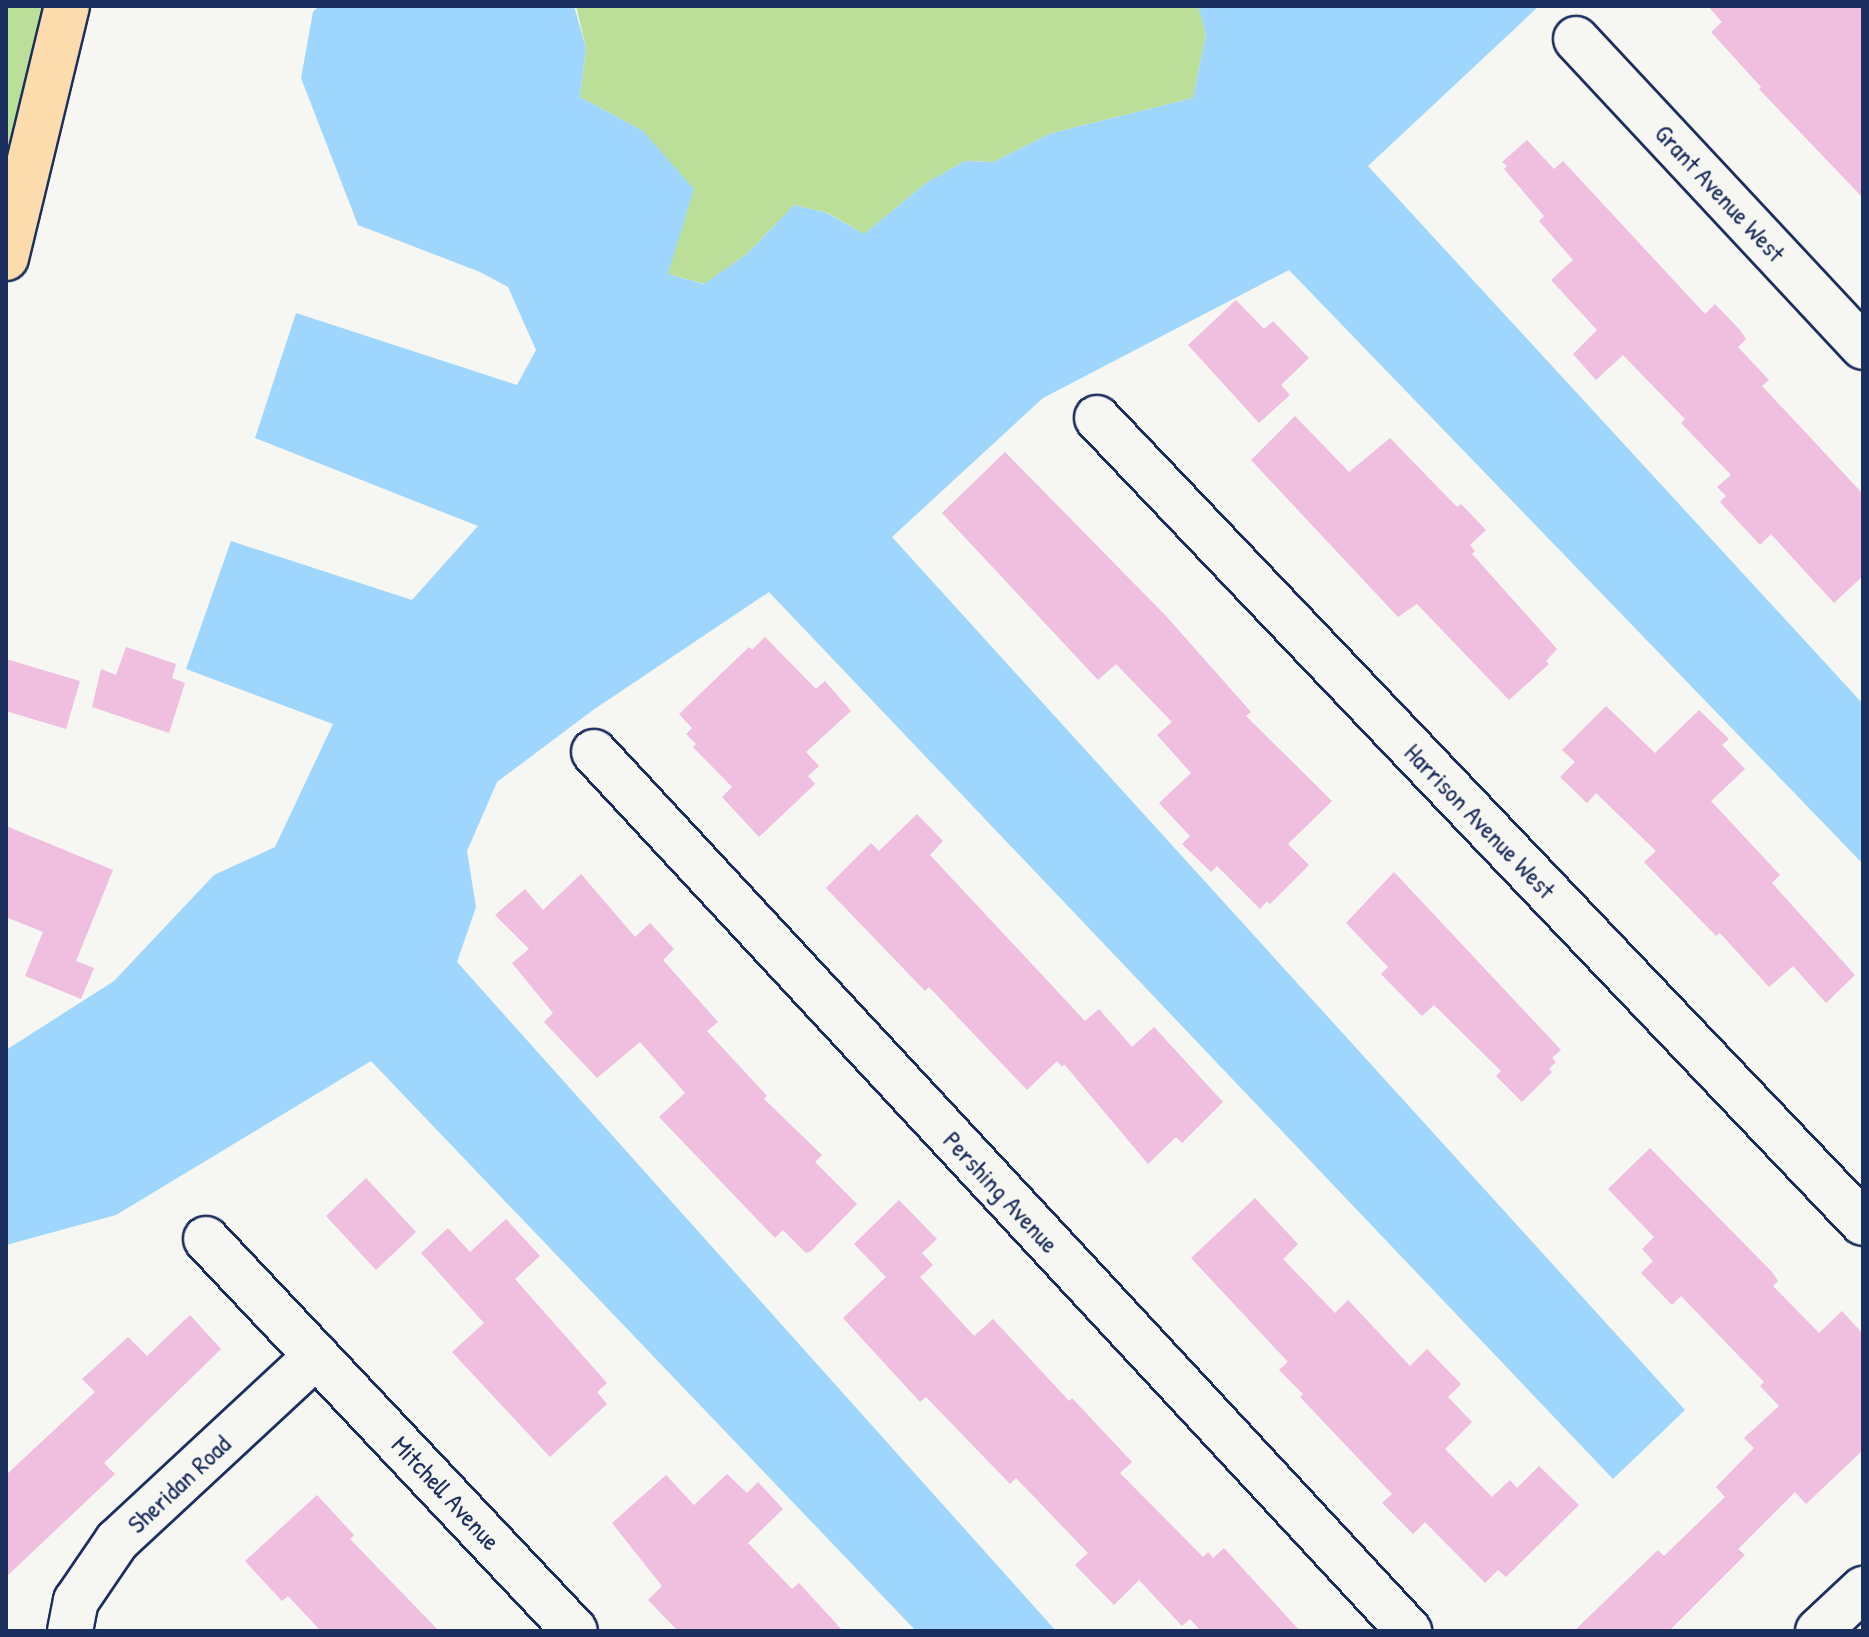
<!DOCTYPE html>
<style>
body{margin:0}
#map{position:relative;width:1869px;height:1637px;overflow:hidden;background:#f6f6f2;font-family:"Patrick Hand",sans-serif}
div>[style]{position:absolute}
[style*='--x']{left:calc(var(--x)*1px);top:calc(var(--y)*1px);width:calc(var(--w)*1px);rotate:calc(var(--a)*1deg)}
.green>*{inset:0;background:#bbde98}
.water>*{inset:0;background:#9ed6fd}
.building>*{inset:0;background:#f0bede}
.roads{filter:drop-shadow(2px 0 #1b2f5e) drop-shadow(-2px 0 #1b2f5e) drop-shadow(0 2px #1b2f5e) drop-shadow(0 -2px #1b2f5e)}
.minor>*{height:44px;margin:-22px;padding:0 22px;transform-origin:22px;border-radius:22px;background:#f6f6f2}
.major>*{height:44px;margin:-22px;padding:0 22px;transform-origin:22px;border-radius:22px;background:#fcdcac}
span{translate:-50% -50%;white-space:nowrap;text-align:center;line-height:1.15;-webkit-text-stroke:6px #f6f6f2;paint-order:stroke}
.street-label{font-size:26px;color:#1b2f5e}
.frame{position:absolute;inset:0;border:8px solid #1b2f5e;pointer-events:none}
</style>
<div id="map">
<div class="green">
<i style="clip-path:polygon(6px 6px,67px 6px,6px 258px)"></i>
<i style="clip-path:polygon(576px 6px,1198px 6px,1206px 34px,1193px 98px,1052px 133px,993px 162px,965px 161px,926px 183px,864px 234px,828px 213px,794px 205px,747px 254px,705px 284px,668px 274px,643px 131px,580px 97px,586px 48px)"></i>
</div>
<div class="water">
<i style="clip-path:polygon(319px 6px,574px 6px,586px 48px,580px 97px,643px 131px,694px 189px,668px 274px,704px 284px,747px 254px,794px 205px,827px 213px,864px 234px,926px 183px,965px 161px,993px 162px,1052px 133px,1193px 98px,1206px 34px,1198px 6px,1539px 6px,1368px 166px,1863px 704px,1863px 864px,1289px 270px,1043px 398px,892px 537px,1685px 1410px,1613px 1479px,769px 592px,593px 710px,497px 782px,467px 851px,476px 907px,457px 962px,1056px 1631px,916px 1631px,371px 1061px,116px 1215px,6px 1245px,6px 1050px,114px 981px,214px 875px,275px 847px,333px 724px,186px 669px,231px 541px,412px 600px,478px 526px,255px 438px,296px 313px,517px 385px,536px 350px,508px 287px,480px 272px,358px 225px,301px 78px,313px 12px)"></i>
</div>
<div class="building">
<i style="clip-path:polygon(1708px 6px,1863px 6px,1863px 198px,1759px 89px,1761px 87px,1711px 32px,1722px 22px)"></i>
<i style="clip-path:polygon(1527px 140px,1554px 169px,1563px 161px,1705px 314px,1715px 304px,1740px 330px,1746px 339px,1738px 347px,1769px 380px,1762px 386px,1863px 494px,1863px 576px,1834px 603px,1771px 534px,1760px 545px,1720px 502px,1726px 496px,1717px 487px,1731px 475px,1681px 423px,1685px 419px,1623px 355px,1596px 380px,1573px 354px,1597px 330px,1551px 280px,1573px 260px,1539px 221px,1544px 216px,1504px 169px,1507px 166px,1502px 162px)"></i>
<i style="clip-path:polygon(1236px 300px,1264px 329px,1273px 321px,1309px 358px,1281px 385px,1290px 395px,1259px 423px,1188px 345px)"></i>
<i style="clip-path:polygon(1295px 416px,1349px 472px,1390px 438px,1457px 507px,1461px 504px,1486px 530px,1470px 545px,1475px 551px,1472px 554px,1557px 649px,1546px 661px,1549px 664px,1509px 700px,1417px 604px,1398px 617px,1251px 460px)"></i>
<i style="clip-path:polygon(1005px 452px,1166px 616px,1251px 712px,1246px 716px,1332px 801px,1288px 844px,1309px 865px,1270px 904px,1267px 901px,1260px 909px,1217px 866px,1211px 872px,1182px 844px,1190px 836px,1159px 803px,1191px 773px,1157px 735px,1172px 722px,1116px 664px,1098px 680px,942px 513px)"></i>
<i style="clip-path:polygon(765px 637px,816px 689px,825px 681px,851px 711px,806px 752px,819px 766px,808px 776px,815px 784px,759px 837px,722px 797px,732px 787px,693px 747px,696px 744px,686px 734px,692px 728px,679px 714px,749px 647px,752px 650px)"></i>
<i style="clip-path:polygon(126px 647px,176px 664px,172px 678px,185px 683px,169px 733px,92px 707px,101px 669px,116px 675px)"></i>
<i style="clip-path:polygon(6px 659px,80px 681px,66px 729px,6px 711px)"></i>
<i style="clip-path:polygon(1606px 706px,1655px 753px,1699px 710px,1729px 739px,1722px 745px,1745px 769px,1711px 801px,1780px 875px,1772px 883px,1855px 975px,1826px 1003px,1793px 966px,1769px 987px,1720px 933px,1716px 936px,1644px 862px,1656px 851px,1596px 793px,1587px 803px,1560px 777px,1575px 762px,1562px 750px)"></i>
<i style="clip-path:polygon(917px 814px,943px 841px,930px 855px,1085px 1021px,1099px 1009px,1132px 1047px,1154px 1027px,1223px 1102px,1182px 1143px,1176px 1137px,1148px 1164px,1064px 1064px,1062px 1067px,1057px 1061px,1027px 1090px,929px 987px,925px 991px,826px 888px,871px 843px,879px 851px)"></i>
<i style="clip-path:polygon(6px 826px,113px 870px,76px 961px,94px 968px,81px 999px,25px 976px,43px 932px,6px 917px)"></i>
<i style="clip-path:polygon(1394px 872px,1561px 1050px,1552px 1058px,1556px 1062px,1549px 1069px,1552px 1072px,1522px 1102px,1496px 1076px,1501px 1071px,1434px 1005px,1422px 1016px,1381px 974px,1388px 967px,1346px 923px)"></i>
<i style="clip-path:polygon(581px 874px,635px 937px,650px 923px,674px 949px,663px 960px,718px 1022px,707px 1031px,767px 1096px,764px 1099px,822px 1155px,815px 1162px,857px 1204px,811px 1251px,806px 1253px,783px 1230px,775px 1238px,659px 1117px,685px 1093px,640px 1042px,597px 1078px,544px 1022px,553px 1013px,512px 963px,529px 949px,495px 915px,525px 889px,543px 910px)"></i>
<i style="clip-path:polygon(1650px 1148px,1772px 1272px,1778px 1281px,1773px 1286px,1819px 1333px,1842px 1311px,1863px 1334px,1863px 1450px,1806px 1504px,1795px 1492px,1738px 1549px,1745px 1555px,1669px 1631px,1574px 1631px,1658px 1550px,1664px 1556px,1725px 1497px,1716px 1487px,1754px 1448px,1744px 1438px,1779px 1406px,1760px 1386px,1764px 1382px,1681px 1296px,1672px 1305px,1641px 1273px,1653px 1261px,1642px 1249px,1654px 1237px,1608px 1189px)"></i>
<i style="clip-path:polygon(366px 1178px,416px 1232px,376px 1270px,326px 1216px)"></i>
<i style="clip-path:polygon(1255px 1198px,1298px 1244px,1283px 1259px,1335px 1313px,1348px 1300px,1410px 1366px,1427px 1349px,1461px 1384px,1448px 1397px,1472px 1422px,1445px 1449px,1492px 1497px,1510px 1480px,1517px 1488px,1539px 1466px,1579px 1505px,1506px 1577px,1498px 1570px,1485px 1583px,1425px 1522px,1413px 1534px,1382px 1503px,1392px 1494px,1300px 1397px,1303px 1394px,1279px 1370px,1288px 1362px,1191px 1258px)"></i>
<i style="clip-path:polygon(899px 1200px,937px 1239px,922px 1253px,933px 1265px,920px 1277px,974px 1336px,993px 1319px,1069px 1401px,1072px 1398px,1132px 1462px,1120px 1473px,1203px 1557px,1208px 1552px,1213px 1558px,1224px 1548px,1300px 1631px,1201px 1631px,1190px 1619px,1182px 1626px,1139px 1580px,1114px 1605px,1075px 1565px,1088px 1553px,1016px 1478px,1010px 1484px,926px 1397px,920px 1402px,843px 1318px,886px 1277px,854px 1244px)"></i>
<i style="clip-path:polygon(506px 1219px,540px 1256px,515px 1279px,607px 1383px,597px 1392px,607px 1404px,550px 1457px,452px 1352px,484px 1323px,421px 1253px,448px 1228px,470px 1252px)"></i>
<i style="clip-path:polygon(190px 1315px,221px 1349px,104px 1463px,115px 1474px,6px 1577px,6px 1475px,95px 1392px,82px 1379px,128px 1337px,147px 1356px)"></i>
<i style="clip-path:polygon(727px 1474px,747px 1493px,758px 1482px,783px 1509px,748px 1543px,792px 1589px,799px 1583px,843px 1631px,678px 1631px,648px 1600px,662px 1586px,612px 1523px,666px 1475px,694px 1505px)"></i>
<i style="clip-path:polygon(317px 1495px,354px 1535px,350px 1539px,439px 1631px,321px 1631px,288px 1596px,282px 1601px,245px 1561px)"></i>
</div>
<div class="roads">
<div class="minor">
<i style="--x:1576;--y:39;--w:421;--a:47"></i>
<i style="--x:1097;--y:418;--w:1111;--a:46.42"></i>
<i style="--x:594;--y:752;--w:1199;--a:47.16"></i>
<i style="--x:206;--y:1239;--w:538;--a:46.73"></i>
<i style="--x:70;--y:1631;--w:31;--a:-79"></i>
<i style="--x:76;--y:1601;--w:73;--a:-55.7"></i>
<i style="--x:117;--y:1541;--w:272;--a:-42.9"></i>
<i style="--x:1818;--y:1631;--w:62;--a:-43"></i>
</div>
<div class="major">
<i style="--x:6;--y:258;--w:259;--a:-76.4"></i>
</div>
</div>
<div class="street-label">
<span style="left:1720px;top:193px;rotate:47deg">Grant Avenue West</span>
<span style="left:1480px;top:821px;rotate:46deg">Harrison Avenue West</span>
<span style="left:1001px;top:1192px;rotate:47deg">Pershing Avenue</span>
<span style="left:179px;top:1484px;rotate:-43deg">Sheridan Road</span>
<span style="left:446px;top:1493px;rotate:47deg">Mitchell Avenue</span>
</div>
<div class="frame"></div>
</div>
